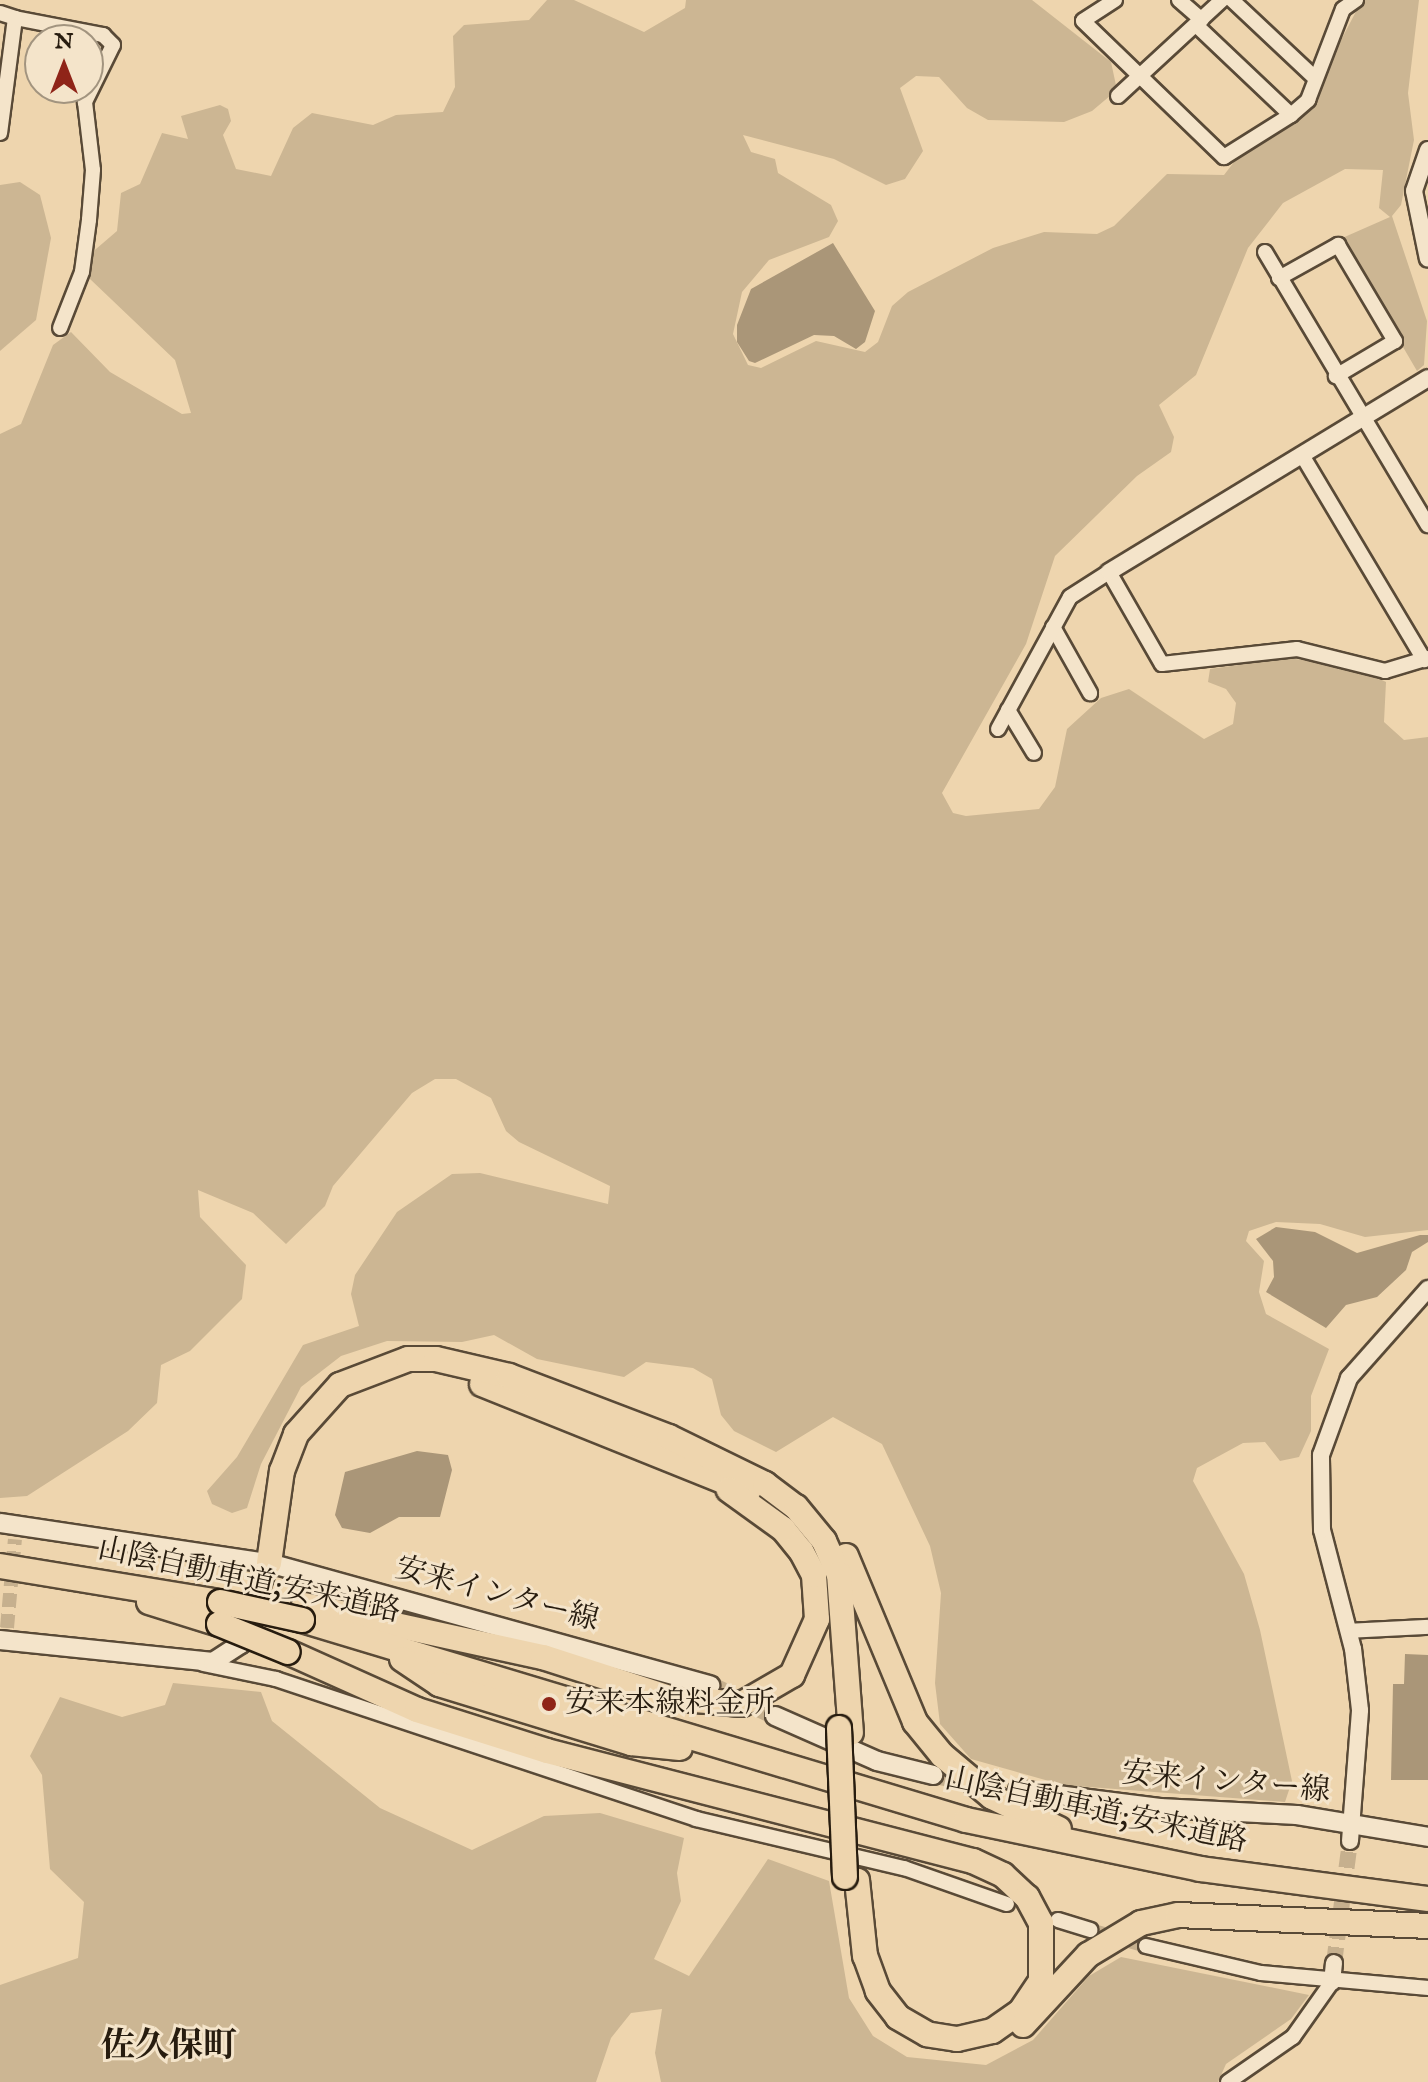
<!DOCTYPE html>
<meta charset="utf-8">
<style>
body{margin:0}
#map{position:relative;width:1428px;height:2082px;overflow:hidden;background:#eed5ae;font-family:"IM FELL English","Noto Serif JP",serif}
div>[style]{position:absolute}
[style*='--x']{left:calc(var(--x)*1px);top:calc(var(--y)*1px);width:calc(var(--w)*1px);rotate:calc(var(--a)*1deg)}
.green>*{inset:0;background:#ccb693}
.water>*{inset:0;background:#aa9678}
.minor-tunnel>*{height:14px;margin-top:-7px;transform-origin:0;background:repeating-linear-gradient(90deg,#c6b08e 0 14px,transparent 0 21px)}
.tertiary-tunnel>*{height:16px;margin-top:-8px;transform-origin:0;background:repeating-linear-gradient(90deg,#c6b08e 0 16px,transparent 0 24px)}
.secondary-tunnel>*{height:18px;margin-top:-9px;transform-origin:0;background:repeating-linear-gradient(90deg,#c6b08e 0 18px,transparent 0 27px)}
.roads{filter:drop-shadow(2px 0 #594a37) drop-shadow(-2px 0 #594a37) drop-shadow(0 2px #594a37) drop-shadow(0 -2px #594a37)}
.minor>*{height:14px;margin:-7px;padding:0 7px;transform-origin:7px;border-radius:7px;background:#f4e4ca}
.tertiary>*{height:16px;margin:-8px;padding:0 8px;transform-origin:8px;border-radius:8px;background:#f4e4ca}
.secondary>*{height:18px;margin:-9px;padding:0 9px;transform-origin:9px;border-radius:9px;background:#f4e4ca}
.motorway>*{height:24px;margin:-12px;padding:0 12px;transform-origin:12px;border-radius:12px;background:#eed5ae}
.bridges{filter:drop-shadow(2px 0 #271c0f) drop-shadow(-2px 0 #271c0f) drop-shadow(0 2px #271c0f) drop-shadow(0 -2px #271c0f)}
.motorway-bridge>*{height:24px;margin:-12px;padding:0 12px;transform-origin:12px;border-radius:12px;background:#eed5ae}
.dots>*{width:22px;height:22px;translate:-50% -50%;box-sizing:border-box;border:4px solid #f4e4ca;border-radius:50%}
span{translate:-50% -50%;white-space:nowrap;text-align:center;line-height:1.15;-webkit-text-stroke:6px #f4e4ca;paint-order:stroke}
.street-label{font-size:30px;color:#271c0f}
.poi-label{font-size:30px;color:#271c0f}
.left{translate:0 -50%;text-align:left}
.quarter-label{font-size:34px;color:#271c0f;font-weight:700}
.north{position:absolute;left:24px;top:24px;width:80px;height:80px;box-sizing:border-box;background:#f4e4ca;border:2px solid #a2947f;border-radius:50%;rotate:0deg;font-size:22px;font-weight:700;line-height:32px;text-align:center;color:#271c0f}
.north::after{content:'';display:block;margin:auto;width:28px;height:36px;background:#8f2418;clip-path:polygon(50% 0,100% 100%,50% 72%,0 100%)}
</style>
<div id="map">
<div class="green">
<i style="clip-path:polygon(547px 0,574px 0,644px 32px,685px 8px,686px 0,1032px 0,1111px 62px,1117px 90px,1092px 111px,1064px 122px,988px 120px,967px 108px,939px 77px,916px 76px,900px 88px,923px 151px,905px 179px,886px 185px,834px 159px,743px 135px,751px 152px,775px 159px,778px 173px,831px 205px,838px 221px,829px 237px,769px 260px,742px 292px,733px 334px,748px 365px,761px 368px,816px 341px,865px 352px,878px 342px,892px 306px,908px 292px,993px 248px,1044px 232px,1097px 234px,1114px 226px,1167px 174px,1224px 175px,1244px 149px,1304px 111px,1362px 0,1419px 0,1408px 93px,1414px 140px,1401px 205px,1392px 216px,1427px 321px,1424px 365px,1417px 371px,1340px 239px,1390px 217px,1379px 208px,1383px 170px,1345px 169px,1283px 203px,1248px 248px,1196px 375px,1159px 405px,1174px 437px,1171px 452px,1137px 476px,1055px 556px,1026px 644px,942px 793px,953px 813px,966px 816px,1039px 809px,1055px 787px,1067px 729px,1101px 698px,1129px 689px,1204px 739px,1233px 724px,1236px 703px,1226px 689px,1208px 682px,1210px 669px,1289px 658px,1359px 669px,1386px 682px,1384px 722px,1404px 740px,1428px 737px,1428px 1230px,1365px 1237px,1320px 1224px,1276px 1222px,1249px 1231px,1246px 1241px,1264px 1261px,1259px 1292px,1266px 1314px,1329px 1349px,1311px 1396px,1311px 1431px,1299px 1457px,1280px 1461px,1265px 1442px,1243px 1443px,1197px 1468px,1193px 1481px,1244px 1574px,1260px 1630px,1292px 1781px,1285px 1802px,1063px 1785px,971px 1759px,940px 1724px,935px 1683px,941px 1593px,930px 1546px,882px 1444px,833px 1417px,776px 1452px,734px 1431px,721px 1415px,712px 1379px,693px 1368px,646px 1362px,624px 1377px,537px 1359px,494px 1335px,462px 1342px,387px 1341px,341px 1356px,301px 1387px,261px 1464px,247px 1508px,232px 1513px,212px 1504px,207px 1491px,237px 1457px,303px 1345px,359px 1326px,351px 1294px,355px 1275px,397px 1212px,452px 1174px,480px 1173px,608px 1204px,610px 1186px,519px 1142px,506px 1131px,491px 1098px,456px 1079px,435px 1079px,412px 1093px,333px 1186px,325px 1206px,286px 1244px,253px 1213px,198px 1190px,200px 1217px,246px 1265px,242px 1299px,190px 1351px,161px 1365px,157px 1403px,128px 1431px,27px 1496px,0 1498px,0 434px,21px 424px,53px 345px,71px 332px,110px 372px,182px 414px,191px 413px,175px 360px,90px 279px,89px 255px,117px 231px,121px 193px,140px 184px,162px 133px,188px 139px,181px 116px,220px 105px,228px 109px,231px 121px,223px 135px,236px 169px,271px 176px,293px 128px,312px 113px,373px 125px,396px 115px,443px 112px,455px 87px,453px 36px,464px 25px,529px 20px)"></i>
<i style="clip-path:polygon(20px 182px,40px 195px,51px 238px,36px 320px,0 351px,0 185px)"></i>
<i style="clip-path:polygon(173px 1683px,261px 1692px,272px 1721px,380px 1808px,472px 1850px,544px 1816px,600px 1813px,684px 1838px,677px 1873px,681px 1901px,654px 1959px,689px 1976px,768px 1859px,829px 1881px,849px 1998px,873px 2036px,907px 2057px,986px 2065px,1033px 2040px,1089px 1976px,1121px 1957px,1309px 1995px,1291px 2019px,1226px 2064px,1218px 2082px,661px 2082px,655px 2053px,662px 2009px,631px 2013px,611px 2038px,596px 2082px,0 2082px,0 1985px,78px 1958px,84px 1902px,50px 1869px,42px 1775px,30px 1756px,60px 1697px,122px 1717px,165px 1705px)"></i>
</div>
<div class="water">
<i style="clip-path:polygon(833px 243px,875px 311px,865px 342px,856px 349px,834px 336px,814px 335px,755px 363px,749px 361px,737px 342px,737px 325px,751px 289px)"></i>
<i style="clip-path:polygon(1276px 1227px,1315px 1232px,1357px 1253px,1420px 1235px,1428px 1235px,1428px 1242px,1412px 1252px,1406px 1270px,1377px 1297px,1346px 1305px,1326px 1328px,1266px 1292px,1274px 1277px,1273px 1261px,1256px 1239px)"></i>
<i style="clip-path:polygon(417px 1451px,448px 1455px,452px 1470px,440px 1517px,399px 1517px,370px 1533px,342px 1528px,335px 1515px,345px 1472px)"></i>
<i style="clip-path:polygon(1405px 1654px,1428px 1655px,1428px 1780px,1391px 1780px,1393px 1684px,1404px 1684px)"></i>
</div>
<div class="minor-tunnel">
<i style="--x:7;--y:1628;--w:89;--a:-84.9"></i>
<i style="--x:1090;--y:1930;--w:58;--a:15.9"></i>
</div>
<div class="tertiary-tunnel">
<i style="--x:1334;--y:1963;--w:123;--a:-82.5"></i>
</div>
<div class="secondary-tunnel">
<i style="--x:710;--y:1685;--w:72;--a:25.5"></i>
<i style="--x:933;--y:1775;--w:86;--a:10"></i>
</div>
<div class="roads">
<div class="minor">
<i style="--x:1115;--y:0;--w:38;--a:147"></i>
<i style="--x:1083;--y:21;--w:196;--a:44"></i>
<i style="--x:1224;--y:157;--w:79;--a:-32.1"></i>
<i style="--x:1179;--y:0;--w:30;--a:41"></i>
<i style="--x:1232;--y:0;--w:114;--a:43.2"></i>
<i style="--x:0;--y:13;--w:16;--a:18"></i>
<i style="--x:15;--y:18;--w:116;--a:97.4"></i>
<i style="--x:15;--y:18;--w:90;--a:10.9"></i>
<i style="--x:103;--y:35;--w:14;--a:45"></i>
<i style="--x:113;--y:45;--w:64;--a:116.2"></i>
<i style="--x:85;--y:102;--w:68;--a:83.3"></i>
<i style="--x:93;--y:170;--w:50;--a:94.6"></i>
<i style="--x:89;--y:220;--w:52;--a:97.7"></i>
<i style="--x:82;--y:272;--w:60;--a:111.4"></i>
<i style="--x:1196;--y:25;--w:131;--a:43.5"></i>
<i style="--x:1291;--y:115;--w:23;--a:-41"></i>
<i style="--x:1308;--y:100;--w:97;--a:-69"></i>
<i style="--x:1343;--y:9;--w:16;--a:-35"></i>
<i style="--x:1118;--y:96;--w:142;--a:-42.7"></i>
<i style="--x:1265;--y:252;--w:318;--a:59.2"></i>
<i style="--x:1279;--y:278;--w:68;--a:-29.2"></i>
<i style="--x:1338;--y:245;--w:112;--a:59.3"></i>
<i style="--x:1395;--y:341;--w:69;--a:149.3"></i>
<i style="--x:1302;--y:455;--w:239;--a:59.2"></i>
<i style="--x:1053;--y:627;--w:76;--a:60.7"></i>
<i style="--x:1008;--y:710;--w:50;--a:58.8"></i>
<i style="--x:998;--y:729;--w:150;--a:-61.4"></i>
<i style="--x:1070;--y:597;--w:46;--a:-32.7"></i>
<i style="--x:1109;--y:572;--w:106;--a:60.1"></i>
<i style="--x:1162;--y:664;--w:136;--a:-6.3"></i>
<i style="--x:1297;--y:649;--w:91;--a:14"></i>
<i style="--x:1385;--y:671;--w:45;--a:-16.8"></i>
<i style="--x:1348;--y:1631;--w:80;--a:-2.9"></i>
<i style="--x:203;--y:1664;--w:75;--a:11.6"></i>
<i style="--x:276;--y:1679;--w:443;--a:18.4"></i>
<i style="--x:696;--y:1819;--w:214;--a:13.3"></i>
<i style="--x:904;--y:1868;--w:109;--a:19.3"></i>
<i style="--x:1058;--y:1920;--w:34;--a:17"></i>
<i style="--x:1146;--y:1946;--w:118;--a:13.2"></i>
<i style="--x:1261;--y:1973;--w:168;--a:5.1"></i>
<i style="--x:1228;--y:2082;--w:79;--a:-34.7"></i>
<i style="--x:1293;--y:2037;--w:67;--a:-54.7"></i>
</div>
<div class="tertiary">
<i style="--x:1428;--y:150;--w:43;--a:108.9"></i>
<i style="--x:1414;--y:191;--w:69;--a:78.4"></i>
<i style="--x:1109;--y:572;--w:373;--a:-31.3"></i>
<i style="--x:1350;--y:1841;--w:131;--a:-85.6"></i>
<i style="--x:1360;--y:1710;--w:61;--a:-96.5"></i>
<i style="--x:1353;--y:1649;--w:123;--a:-104.6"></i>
<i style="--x:1322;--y:1530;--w:75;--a:-90.8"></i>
<i style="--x:1321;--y:1455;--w:82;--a:-70"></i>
<i style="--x:1349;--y:1378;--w:119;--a:-48.4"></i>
<i style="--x:1332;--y:1982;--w:19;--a:-84"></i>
</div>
<div class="secondary">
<i style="--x:0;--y:1523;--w:272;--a:8.5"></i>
<i style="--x:269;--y:1563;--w:458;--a:15.5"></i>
<i style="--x:0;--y:1640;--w:214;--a:5.9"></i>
<i style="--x:213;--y:1662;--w:33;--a:-33"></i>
<i style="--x:241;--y:1644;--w:86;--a:-70.9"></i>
<i style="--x:775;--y:1716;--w:111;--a:23.8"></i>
<i style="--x:877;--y:1761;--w:58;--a:14"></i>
<i style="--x:1018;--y:1790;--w:143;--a:7.2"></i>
<i style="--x:1160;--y:1808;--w:137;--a:2.9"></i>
<i style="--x:1297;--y:1815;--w:133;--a:9.5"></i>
</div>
<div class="motorway">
<i style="--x:482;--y:1384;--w:287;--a:21.9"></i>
<i style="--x:846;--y:1556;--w:180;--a:67.4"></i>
<i style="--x:915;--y:1722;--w:43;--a:50.7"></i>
<i style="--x:942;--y:1755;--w:65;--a:40"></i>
<i style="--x:992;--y:1797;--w:74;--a:25.5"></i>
<i style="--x:269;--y:1563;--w:93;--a:-82"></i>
<i style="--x:282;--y:1471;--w:40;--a:-69"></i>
<i style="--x:296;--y:1434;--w:66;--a:-48.1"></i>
<i style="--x:340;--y:1385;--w:73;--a:-20.9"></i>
<i style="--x:408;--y:1359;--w:28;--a:0"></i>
<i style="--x:436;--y:1359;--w:75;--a:13.1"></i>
<i style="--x:509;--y:1376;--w:171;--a:20.9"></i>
<i style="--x:669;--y:1437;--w:107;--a:26.1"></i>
<i style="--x:765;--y:1484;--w:39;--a:37"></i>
<i style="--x:796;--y:1507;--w:44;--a:50.5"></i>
<i style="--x:824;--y:1541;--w:36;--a:66"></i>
<i style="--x:839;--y:1574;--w:159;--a:85.7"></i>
<i style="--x:0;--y:1566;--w:223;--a:9.3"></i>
<i style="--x:149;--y:1602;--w:73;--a:17.4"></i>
<i style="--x:304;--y:1605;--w:245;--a:12.3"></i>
<i style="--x:543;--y:1657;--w:133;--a:17.9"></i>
<i style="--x:670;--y:1698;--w:72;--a:4.8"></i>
<i style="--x:742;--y:1704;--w:58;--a:-30.1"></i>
<i style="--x:792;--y:1675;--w:61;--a:-65.9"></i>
<i style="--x:817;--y:1619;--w:44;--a:-93.9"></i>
<i style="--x:814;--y:1575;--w:27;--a:-118"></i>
<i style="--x:801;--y:1551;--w:28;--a:-129"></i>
<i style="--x:783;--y:1529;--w:67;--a:-144.2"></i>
<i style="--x:302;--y:1620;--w:693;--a:16.76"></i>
<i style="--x:966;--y:1820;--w:239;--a:11.8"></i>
<i style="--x:1200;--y:1869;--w:230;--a:7.5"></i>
<i style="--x:288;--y:1652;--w:141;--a:24.2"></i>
<i style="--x:417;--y:1710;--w:136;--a:17.5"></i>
<i style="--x:547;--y:1751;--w:440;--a:14.5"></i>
<i style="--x:973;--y:1861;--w:33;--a:25"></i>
<i style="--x:1003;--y:1875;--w:33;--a:43"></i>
<i style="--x:1027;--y:1897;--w:30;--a:62"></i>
<i style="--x:1041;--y:1923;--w:58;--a:90"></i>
<i style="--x:1041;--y:1981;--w:36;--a:124"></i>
<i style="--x:1021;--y:2011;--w:35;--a:145"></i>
<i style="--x:992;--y:2031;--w:36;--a:167"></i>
<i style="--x:957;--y:2039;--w:30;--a:-171"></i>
<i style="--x:927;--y:2034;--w:34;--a:-150"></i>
<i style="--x:898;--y:2017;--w:33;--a:-128"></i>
<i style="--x:878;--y:1991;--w:37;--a:-110"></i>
<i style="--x:865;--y:1956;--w:76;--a:-96"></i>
<i style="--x:402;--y:1659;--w:45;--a:34"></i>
<i style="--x:439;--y:1684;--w:201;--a:17.1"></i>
<i style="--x:631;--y:1743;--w:49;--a:5.8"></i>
<i style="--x:1023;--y:2025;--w:96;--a:-47.1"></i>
<i style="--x:1088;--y:1955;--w:62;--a:-31.1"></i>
<i style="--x:1141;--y:1923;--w:38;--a:-12"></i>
<i style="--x:1178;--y:1915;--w:250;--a:2.5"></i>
</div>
</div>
<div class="bridges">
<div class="motorway-bridge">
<i style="--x:220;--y:1602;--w:84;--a:12.4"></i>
<i style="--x:219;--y:1624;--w:74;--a:22.1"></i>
<i style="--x:839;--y:1728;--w:149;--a:87.7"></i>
</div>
</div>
<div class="dots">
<i style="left:549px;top:1704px;background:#8f2418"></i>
</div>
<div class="street-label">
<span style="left:249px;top:1581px;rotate:12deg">山陰自動車道;安来道路</span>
<span style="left:497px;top:1595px;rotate:15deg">安来インター線</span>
<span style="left:1226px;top:1783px;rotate:5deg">安来インター線</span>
<span style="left:1096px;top:1811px;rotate:12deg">山陰自動車道;安来道路</span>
</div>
<div class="poi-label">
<span class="left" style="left:565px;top:1704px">安来本線料金所</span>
</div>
<div class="quarter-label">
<span style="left:169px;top:2047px">佐久保町</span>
</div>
<div class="north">N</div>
</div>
